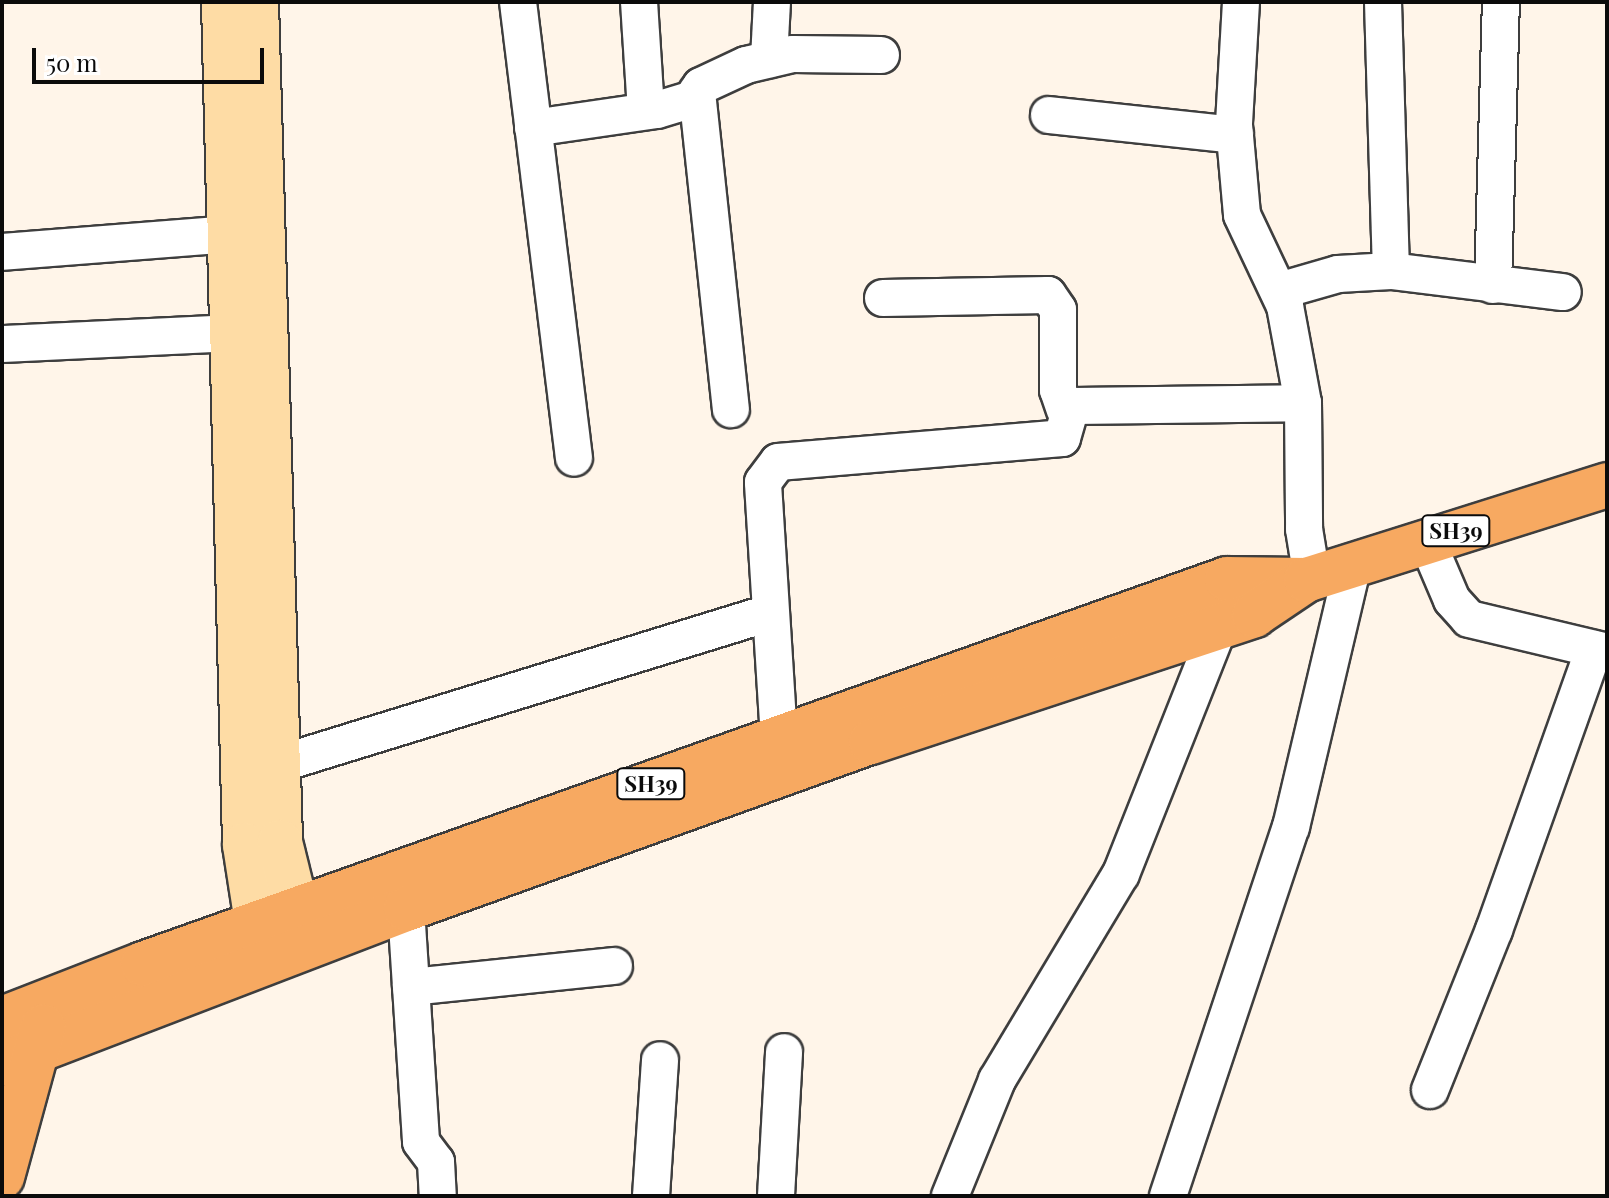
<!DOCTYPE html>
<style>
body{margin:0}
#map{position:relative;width:1609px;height:1198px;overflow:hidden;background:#fff5e9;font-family:"Playfair Display",serif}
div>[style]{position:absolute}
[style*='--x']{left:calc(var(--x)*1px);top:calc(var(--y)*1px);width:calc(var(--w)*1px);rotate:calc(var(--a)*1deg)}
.roads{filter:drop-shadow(2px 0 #3e3e3e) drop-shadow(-2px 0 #3e3e3e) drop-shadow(0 2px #3e3e3e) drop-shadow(0 -2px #3e3e3e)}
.street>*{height:36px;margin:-18px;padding:0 18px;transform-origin:18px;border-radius:18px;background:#fff}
.secondary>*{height:44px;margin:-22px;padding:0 22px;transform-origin:22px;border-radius:22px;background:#fedca5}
.primary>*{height:44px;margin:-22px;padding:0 22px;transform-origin:22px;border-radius:22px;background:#f7a961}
span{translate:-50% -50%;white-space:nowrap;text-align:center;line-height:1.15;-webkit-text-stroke:8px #fff;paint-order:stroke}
.shield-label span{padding:2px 6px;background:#fff;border:2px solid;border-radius:6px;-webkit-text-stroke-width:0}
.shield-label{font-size:22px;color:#0b0b0b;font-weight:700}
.frame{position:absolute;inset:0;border:4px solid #0b0b0b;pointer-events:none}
.scale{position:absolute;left:32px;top:48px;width:232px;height:36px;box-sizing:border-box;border:4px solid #0b0b0b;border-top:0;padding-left:10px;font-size:24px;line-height:28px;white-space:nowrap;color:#0b0b0b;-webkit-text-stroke:6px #fff;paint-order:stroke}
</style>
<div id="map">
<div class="roads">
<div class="street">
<i style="--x:518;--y:2;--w:459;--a:83"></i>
<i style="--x:639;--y:2;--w:109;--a:86.3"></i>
<i style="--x:1241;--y:2;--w:123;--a:93.3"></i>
<i style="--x:1234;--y:125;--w:90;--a:84.9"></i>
<i style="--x:1242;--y:215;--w:101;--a:64.7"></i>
<i style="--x:1285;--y:306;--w:99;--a:79.5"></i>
<i style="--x:1303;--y:403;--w:126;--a:89.5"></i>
<i style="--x:1304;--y:529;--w:50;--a:80.7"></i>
<i style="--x:1383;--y:2;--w:269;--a:88.3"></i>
<i style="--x:769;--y:59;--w:57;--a:-87"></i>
<i style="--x:697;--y:92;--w:319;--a:83.9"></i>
<i style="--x:1049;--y:115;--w:187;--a:6.1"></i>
<i style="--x:533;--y:128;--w:125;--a:-8.3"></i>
<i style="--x:657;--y:110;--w:37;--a:-17"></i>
<i style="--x:692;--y:99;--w:16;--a:-55"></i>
<i style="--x:701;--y:86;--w:50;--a:-25"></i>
<i style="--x:746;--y:65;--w:48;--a:-13.2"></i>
<i style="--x:793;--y:54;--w:88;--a:0.7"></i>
<i style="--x:2;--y:252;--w:228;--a:-4.5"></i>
<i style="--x:1493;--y:285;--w:283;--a:-88.4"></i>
<i style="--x:1279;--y:291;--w:61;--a:-16.1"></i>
<i style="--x:1338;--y:274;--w:53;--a:-3.2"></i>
<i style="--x:1391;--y:271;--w:173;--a:7"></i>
<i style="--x:883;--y:298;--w:165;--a:-1"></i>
<i style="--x:1048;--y:295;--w:18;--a:56"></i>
<i style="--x:1058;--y:310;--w:80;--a:90"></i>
<i style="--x:1058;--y:390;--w:21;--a:71"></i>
<i style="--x:2;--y:344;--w:230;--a:-2.7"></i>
<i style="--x:1426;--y:539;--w:66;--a:66.9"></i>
<i style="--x:1452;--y:600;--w:25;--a:48"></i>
<i style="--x:1469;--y:619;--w:142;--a:13.4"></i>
<i style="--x:779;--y:738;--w:256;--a:-93.6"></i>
<i style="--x:763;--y:482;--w:25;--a:-53"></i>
<i style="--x:778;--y:462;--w:285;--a:-4.8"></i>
<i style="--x:1062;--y:438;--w:33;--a:-74"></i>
<i style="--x:1071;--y:406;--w:232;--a:-0.7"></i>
<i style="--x:279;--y:764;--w:513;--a:-17.13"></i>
<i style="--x:406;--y:909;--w:233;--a:86.3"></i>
<i style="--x:421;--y:1142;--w:25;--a:53"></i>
<i style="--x:436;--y:1162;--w:34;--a:87"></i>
<i style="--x:411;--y:987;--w:204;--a:-5.9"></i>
<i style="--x:1430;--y:1090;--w:172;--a:-68.2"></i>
<i style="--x:1494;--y:930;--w:298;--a:-70.4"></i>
<i style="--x:651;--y:1196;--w:136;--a:-86.2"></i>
<i style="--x:776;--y:1196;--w:144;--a:-86.8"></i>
<i style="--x:950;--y:1196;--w:125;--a:-67.9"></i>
<i style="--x:997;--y:1080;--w:240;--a:-59"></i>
<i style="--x:1121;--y:874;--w:267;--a:-68.4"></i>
<i style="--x:1168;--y:1196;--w:389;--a:-71.6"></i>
<i style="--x:1291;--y:827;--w:270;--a:-76.7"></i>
</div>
<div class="secondary">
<i style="--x:224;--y:2;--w:843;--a:88.57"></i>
<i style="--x:245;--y:845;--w:117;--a:81.2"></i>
<i style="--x:256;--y:2;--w:840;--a:88.36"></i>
<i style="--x:280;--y:842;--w:105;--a:76.2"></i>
</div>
<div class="primary">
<i style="--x:2;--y:1019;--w:151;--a:-21.3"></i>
<i style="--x:143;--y:964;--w:1150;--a:-19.55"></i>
<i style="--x:1227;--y:579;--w:79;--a:0.7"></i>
<i style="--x:2;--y:1064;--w:433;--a:-21"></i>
<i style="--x:406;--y:909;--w:494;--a:-19.8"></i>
<i style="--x:871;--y:742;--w:404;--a:-18.3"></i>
<i style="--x:1254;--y:615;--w:63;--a:-33.9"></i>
<i style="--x:1306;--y:580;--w:316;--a:-17.5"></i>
<i style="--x:2;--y:1177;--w:156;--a:-74.7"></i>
</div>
</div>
<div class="shield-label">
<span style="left:1456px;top:531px">SH39</span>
<span style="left:651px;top:784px">SH39</span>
</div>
<div class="frame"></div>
<div class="scale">50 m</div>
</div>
